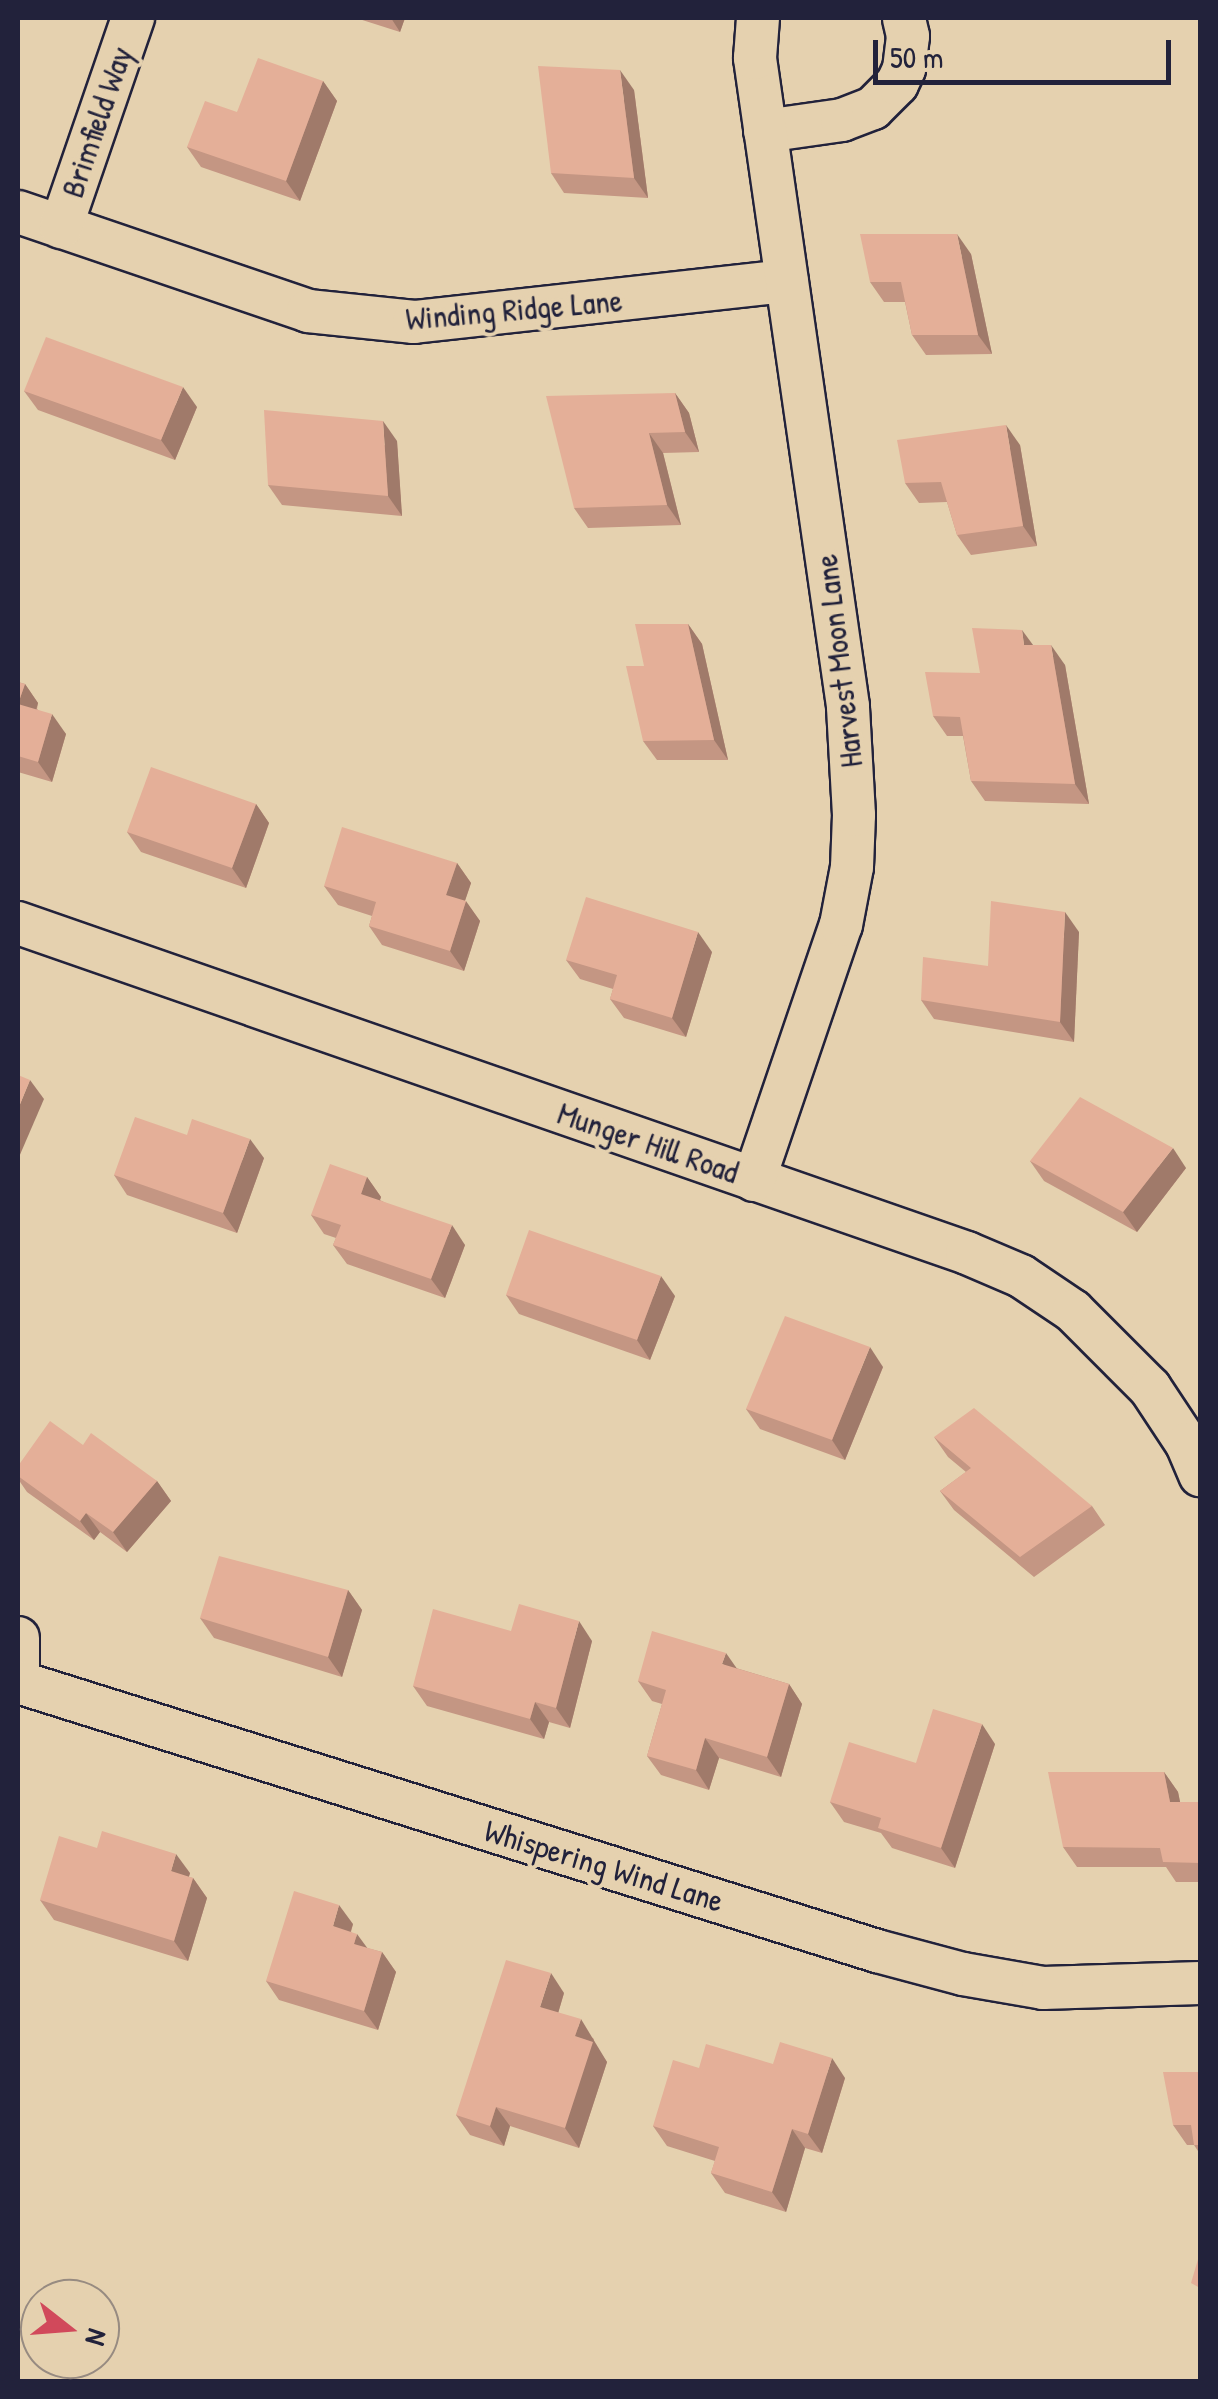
<!DOCTYPE html>
<style>
body{margin:0}
#map{position:relative;width:1218px;height:2399px;overflow:hidden;background:#e5d1af;font-family:"Patrick Hand",sans-serif}
div>[style]{position:absolute}
[style*='--x']{left:calc(var(--x)*1px);top:calc(var(--y)*1px);width:calc(var(--w)*1px);rotate:calc(var(--a)*1deg)}
.roads{filter:drop-shadow(2px 0 #22223b) drop-shadow(-2px 0 #22223b) drop-shadow(0 2px #22223b) drop-shadow(0 -2px #22223b)}
.minor>*{height:42px;margin:-21px;padding:0 21px;transform-origin:21px;border-radius:21px;background:#e5d1af}
.wall>*{inset:0;background:#c49683}
.shaded-wall>*{inset:0;background:#a07a6a}
.building>*{inset:0;background:#e4af98}
span{translate:-50% -50%;white-space:nowrap;text-align:center;line-height:1.15;-webkit-text-stroke:8px #e5d1af;paint-order:stroke}
.street-label{font-size:32px;color:#22223b}
.frame{position:absolute;inset:0;border:20px solid #22223b;pointer-events:none}
.north{position:absolute;left:20px;top:2279px;width:100px;height:100px;box-sizing:border-box;background:#e5d1af;border:2px solid #978b81;border-radius:50%;rotate:107deg;font-size:28px;font-weight:700;line-height:40px;text-align:center;color:#22223b}
.north::after{content:'';display:block;margin:auto;width:35px;height:45px;background:#d1495b;clip-path:polygon(50% 0,100% 100%,50% 72%,0 100%)}
.scale{position:absolute;left:873px;top:40px;width:298px;height:45px;box-sizing:border-box;border:5px solid #22223b;border-top:0;padding-left:12px;font-size:30px;line-height:35px;white-space:nowrap;color:#22223b;-webkit-text-stroke:8px #e5d1af;paint-order:stroke}
</style>
<div id="map">
<div class="roads">
<div class="minor">
<i style="--x:765;--y:131;--w:78;--a:-8.1"></i>
<i style="--x:842;--y:120;--w:33;--a:-21"></i>
<i style="--x:873;--y:108;--w:34;--a:-45"></i>
<i style="--x:897;--y:84;--w:17;--a:-65"></i>
<i style="--x:904;--y:69;--w:33;--a:-83"></i>
<i style="--x:908;--y:36;--w:18;--a:-103"></i>
<i style="--x:18;--y:212;--w:306;--a:18.8"></i>
<i style="--x:308;--y:311;--w:107;--a:5.9"></i>
<i style="--x:414;--y:322;--w:375;--a:-6.3"></i>
<i style="--x:61;--y:227;--w:221;--a:-71"></i>
<i style="--x:18;--y:923;--w:1005;--a:19.17"></i>
<i style="--x:967;--y:1253;--w:59;--a:23.1"></i>
<i style="--x:1021;--y:1276;--w:63;--a:33.9"></i>
<i style="--x:1073;--y:1311;--w:109;--a:45"></i>
<i style="--x:1150;--y:1388;--w:67;--a:56.5"></i>
<i style="--x:1187;--y:1444;--w:34;--a:67"></i>
<i style="--x:754;--y:1180;--w:269;--a:-71.2"></i>
<i style="--x:841;--y:925;--w:59;--a:-79.3"></i>
<i style="--x:852;--y:867;--w:52;--a:-87.8"></i>
<i style="--x:854;--y:815;--w:109;--a:-93.2"></i>
<i style="--x:848;--y:706;--w:655;--a:-98.17"></i>
<i style="--x:755;--y:58;--w:40;--a:-85.7"></i>
<i style="--x:18;--y:1638;--w:39;--a:90"></i>
<i style="--x:18;--y:1682;--w:900;--a:17.39"></i>
<i style="--x:877;--y:1951;--w:89;--a:15"></i>
<i style="--x:963;--y:1974;--w:81;--a:9.9"></i>
<i style="--x:1043;--y:1988;--w:157;--a:-1.8"></i>
</div>
</div>
<div class="wall">
<i style="clip-path:polygon(356px 18px,405px 18px,400px 32px)"></i>
<i style="clip-path:polygon(323px 81px,337px 101px,300px 201px,201px 167px,187px 147px,237px 112px)"></i>
<i style="clip-path:polygon(634px 90px,648px 198px,564px 193px,551px 173px)"></i>
<i style="clip-path:polygon(971px 254px,992px 354px,926px 355px,912px 335px,905px 302px,884px 302px,870px 282px)"></i>
<i style="clip-path:polygon(24px 391px,197px 407px,175px 460px,38px 410px)"></i>
<i style="clip-path:polygon(675px 393px,689px 413px,699px 452px,663px 453px,681px 525px,588px 528px,574px 508px)"></i>
<i style="clip-path:polygon(397px 441px,402px 516px,282px 505px,268px 485px)"></i>
<i style="clip-path:polygon(1020px 445px,1037px 546px,971px 555px,957px 535px,947px 502px,919px 503px,905px 483px)"></i>
<i style="clip-path:polygon(688px 624px,702px 644px,728px 760px,657px 760px,643px 741px,644px 666px)"></i>
<i style="clip-path:polygon(1033px 645px,1065px 665px,1089px 804px,985px 801px,971px 781px,963px 736px,947px 736px,933px 716px,980px 673px)"></i>
<i style="clip-path:polygon(18px 682px,25px 684px,38px 703px,37px 709px,66px 734px,52px 782px,18px 772px)"></i>
<i style="clip-path:polygon(256px 804px,269px 823px,246px 888px,141px 852px,127px 832px)"></i>
<i style="clip-path:polygon(457px 863px,471px 883px,465px 901px,480px 921px,464px 971px,382px 945px,369px 926px,372px 916px,338px 905px,324px 886px)"></i>
<i style="clip-path:polygon(1079px 932px,1074px 1042px,934px 1019px,921px 1000px,988px 966px)"></i>
<i style="clip-path:polygon(712px 952px,686px 1037px,624px 1018px,610px 999px,613px 989px,580px 979px,566px 960px)"></i>
<i style="clip-path:polygon(264px 1158px,237px 1233px,127px 1195px,114px 1175px)"></i>
<i style="clip-path:polygon(1030px 1161px,1186px 1168px,1137px 1232px,1044px 1181px)"></i>
<i style="clip-path:polygon(367px 1177px,381px 1197px,380px 1200px,465px 1245px,445px 1298px,347px 1264px,333px 1245px,336px 1238px,324px 1234px,311px 1215px)"></i>
<i style="clip-path:polygon(506px 1295px,675px 1296px,650px 1360px,519px 1314px)"></i>
<i style="clip-path:polygon(883px 1367px,845px 1460px,760px 1429px,746px 1409px)"></i>
<i style="clip-path:polygon(934px 1437px,1092px 1506px,1105px 1525px,1034px 1577px,954px 1510px,940px 1491px,966px 1472px,948px 1457px)"></i>
<i style="clip-path:polygon(83px 1445px,157px 1481px,171px 1501px,127px 1552px,100px 1532px,94px 1540px,27px 1492px,18px 1479px,18px 1466px)"></i>
<i style="clip-path:polygon(348px 1590px,362px 1610px,342px 1677px,214px 1638px,200px 1618px)"></i>
<i style="clip-path:polygon(511px 1631px,592px 1641px,570px 1728px,549px 1722px,544px 1739px,427px 1706px,413px 1686px)"></i>
<i style="clip-path:polygon(736px 1668px,789px 1684px,802px 1704px,781px 1777px,719px 1758px,709px 1790px,661px 1775px,647px 1756px,662px 1704px,652px 1701px,638px 1681px)"></i>
<i style="clip-path:polygon(995px 1744px,955px 1868px,892px 1848px,881px 1833px,844px 1822px,830px 1802px,916px 1763px)"></i>
<i style="clip-path:polygon(1164px 1772px,1178px 1792px,1180px 1802px,1200px 1802px,1200px 1882px,1176px 1882px,1166px 1867px,1077px 1867px,1063px 1847px)"></i>
<i style="clip-path:polygon(190px 1873px,189px 1877px,193px 1878px,207px 1898px,188px 1961px,54px 1920px,40px 1900px)"></i>
<i style="clip-path:polygon(353px 1924px,351px 1932px,367px 1948px,382px 1952px,396px 1972px,378px 2030px,279px 2000px,266px 1981px)"></i>
<i style="clip-path:polygon(564px 1993px,558px 2013px,594px 2039px,593px 2042px,607px 2062px,579px 2148px,510px 2126px,504px 2146px,470px 2135px,456px 2115px)"></i>
<i style="clip-path:polygon(773px 2064px,845px 2078px,822px 2153px,805px 2148px,786px 2212px,725px 2193px,711px 2173px,715px 2161px,667px 2146px,653px 2126px,699px 2068px)"></i>
<i style="clip-path:polygon(1200px 2072px,1200px 2154px,1194px 2145px,1187px 2145px,1173px 2125px)"></i>
</div>
<div class="shaded-wall">
<i style="clip-path:polygon(391px 18px,405px 18px,400px 32px)"></i>
<i style="clip-path:polygon(620px 70px,634px 90px,648px 198px,634px 178px)"></i>
<i style="clip-path:polygon(323px 81px,337px 101px,300px 201px,286px 181px)"></i>
<i style="clip-path:polygon(957px 234px,971px 254px,992px 354px,978px 335px)"></i>
<i style="clip-path:polygon(183px 387px,197px 407px,175px 460px,161px 440px)"></i>
<i style="clip-path:polygon(675px 393px,689px 413px,699px 452px,685px 432px)"></i>
<i style="clip-path:polygon(383px 421px,397px 441px,402px 516px,388px 496px)"></i>
<i style="clip-path:polygon(1006px 425px,1020px 445px,1037px 546px,1023px 526px)"></i>
<i style="clip-path:polygon(649px 433px,663px 453px,681px 525px,667px 505px)"></i>
<i style="clip-path:polygon(688px 624px,702px 644px,728px 760px,714px 740px)"></i>
<i style="clip-path:polygon(1022px 630px,1036px 649px,1024px 645px)"></i>
<i style="clip-path:polygon(1051px 645px,1065px 665px,1089px 804px,1075px 784px)"></i>
<i style="clip-path:polygon(25px 684px,38px 703px,32px 724px,18px 704px)"></i>
<i style="clip-path:polygon(52px 714px,66px 734px,52px 782px,38px 762px)"></i>
<i style="clip-path:polygon(256px 804px,269px 823px,246px 888px,232px 868px)"></i>
<i style="clip-path:polygon(457px 863px,471px 883px,460px 915px,446px 895px)"></i>
<i style="clip-path:polygon(466px 901px,480px 921px,464px 971px,450px 951px)"></i>
<i style="clip-path:polygon(1065px 912px,1079px 932px,1074px 1042px,1060px 1022px)"></i>
<i style="clip-path:polygon(698px 932px,712px 952px,686px 1037px,672px 1018px)"></i>
<i style="clip-path:polygon(30px 1080px,44px 1099px,19px 1157px,18px 1155px,18px 1109px)"></i>
<i style="clip-path:polygon(250px 1139px,264px 1158px,237px 1233px,223px 1213px)"></i>
<i style="clip-path:polygon(1173px 1148px,1186px 1168px,1137px 1232px,1123px 1212px)"></i>
<i style="clip-path:polygon(367px 1177px,381px 1197px,375px 1214px,361px 1194px)"></i>
<i style="clip-path:polygon(452px 1225px,465px 1245px,445px 1298px,431px 1279px)"></i>
<i style="clip-path:polygon(661px 1276px,675px 1296px,650px 1360px,637px 1340px)"></i>
<i style="clip-path:polygon(870px 1347px,883px 1367px,845px 1460px,832px 1440px)"></i>
<i style="clip-path:polygon(157px 1481px,171px 1501px,127px 1552px,113px 1532px)"></i>
<i style="clip-path:polygon(86px 1513px,100px 1532px,94px 1540px,80px 1521px)"></i>
<i style="clip-path:polygon(348px 1590px,362px 1610px,342px 1677px,328px 1657px)"></i>
<i style="clip-path:polygon(579px 1621px,592px 1641px,570px 1728px,556px 1708px)"></i>
<i style="clip-path:polygon(726px 1653px,740px 1673px,722px 1664px)"></i>
<i style="clip-path:polygon(789px 1684px,802px 1704px,781px 1777px,767px 1757px)"></i>
<i style="clip-path:polygon(535px 1702px,549px 1722px,544px 1739px,530px 1719px)"></i>
<i style="clip-path:polygon(982px 1724px,995px 1744px,955px 1868px,941px 1848px)"></i>
<i style="clip-path:polygon(705px 1738px,719px 1758px,709px 1790px,696px 1770px)"></i>
<i style="clip-path:polygon(1164px 1772px,1178px 1792px,1184px 1821px,1170px 1802px)"></i>
<i style="clip-path:polygon(176px 1854px,190px 1873px,184px 1891px,171px 1871px)"></i>
<i style="clip-path:polygon(193px 1878px,207px 1898px,188px 1961px,174px 1941px)"></i>
<i style="clip-path:polygon(339px 1905px,353px 1924px,346px 1946px,333px 1926px)"></i>
<i style="clip-path:polygon(357px 1934px,371px 1953px,354px 1944px)"></i>
<i style="clip-path:polygon(382px 1952px,396px 1972px,378px 2030px,364px 2011px)"></i>
<i style="clip-path:polygon(551px 1973px,564px 1993px,554px 2027px,540px 2007px)"></i>
<i style="clip-path:polygon(581px 2019px,607px 2062px,579px 2148px,565px 2128px,575px 2036px)"></i>
<i style="clip-path:polygon(832px 2058px,845px 2078px,822px 2153px,808px 2134px)"></i>
<i style="clip-path:polygon(496px 2107px,510px 2126px,504px 2146px,490px 2126px)"></i>
<i style="clip-path:polygon(792px 2129px,805px 2148px,786px 2212px,772px 2192px)"></i>
</div>
<div class="building">
<i style="clip-path:polygon(258px 58px,323px 81px,286px 181px,187px 147px,205px 101px,237px 112px)"></i>
<i style="clip-path:polygon(538px 66px,620px 70px,634px 178px,551px 173px)"></i>
<i style="clip-path:polygon(860px 234px,957px 234px,978px 335px,912px 335px,901px 282px,870px 282px)"></i>
<i style="clip-path:polygon(46px 337px,183px 387px,161px 440px,24px 391px)"></i>
<i style="clip-path:polygon(675px 393px,685px 432px,649px 433px,667px 505px,574px 508px,546px 396px)"></i>
<i style="clip-path:polygon(264px 410px,383px 421px,388px 496px,268px 485px)"></i>
<i style="clip-path:polygon(1006px 425px,1023px 526px,957px 535px,941px 482px,905px 483px,897px 440px)"></i>
<i style="clip-path:polygon(635px 624px,688px 624px,714px 740px,643px 741px,626px 666px,644px 666px)"></i>
<i style="clip-path:polygon(972px 628px,1022px 630px,1024px 645px,1051px 645px,1075px 784px,971px 781px,960px 717px,933px 716px,925px 672px,980px 673px)"></i>
<i style="clip-path:polygon(18px 682px,25px 684px,18px 704px,52px 714px,38px 762px,18px 756px)"></i>
<i style="clip-path:polygon(151px 767px,256px 804px,232px 868px,127px 832px)"></i>
<i style="clip-path:polygon(342px 827px,457px 863px,446px 895px,466px 901px,450px 951px,369px 926px,376px 902px,324px 886px)"></i>
<i style="clip-path:polygon(586px 897px,698px 932px,672px 1018px,610px 999px,617px 975px,566px 960px)"></i>
<i style="clip-path:polygon(991px 901px,1065px 912px,1060px 1022px,921px 1000px,923px 957px,988px 966px)"></i>
<i style="clip-path:polygon(18px 1075px,30px 1080px,18px 1109px)"></i>
<i style="clip-path:polygon(1080px 1097px,1173px 1148px,1123px 1212px,1030px 1161px)"></i>
<i style="clip-path:polygon(135px 1117px,187px 1135px,192px 1119px,250px 1139px,223px 1213px,114px 1175px)"></i>
<i style="clip-path:polygon(330px 1164px,367px 1177px,361px 1194px,452px 1225px,431px 1279px,333px 1245px,341px 1225px,311px 1215px)"></i>
<i style="clip-path:polygon(529px 1230px,661px 1276px,637px 1340px,506px 1295px)"></i>
<i style="clip-path:polygon(785px 1316px,870px 1347px,832px 1440px,746px 1409px)"></i>
<i style="clip-path:polygon(974px 1408px,1092px 1506px,1020px 1557px,940px 1491px,971px 1468px,934px 1437px)"></i>
<i style="clip-path:polygon(50px 1421px,83px 1445px,91px 1433px,157px 1481px,113px 1532px,86px 1513px,80px 1521px,18px 1476px,18px 1466px)"></i>
<i style="clip-path:polygon(219px 1556px,348px 1590px,328px 1657px,200px 1618px)"></i>
<i style="clip-path:polygon(519px 1604px,579px 1621px,556px 1708px,535px 1702px,530px 1719px,413px 1686px,433px 1609px,511px 1631px)"></i>
<i style="clip-path:polygon(652px 1631px,726px 1653px,722px 1664px,789px 1684px,767px 1757px,705px 1738px,696px 1770px,647px 1756px,666px 1690px,638px 1681px)"></i>
<i style="clip-path:polygon(933px 1709px,982px 1724px,941px 1848px,878px 1828px,881px 1818px,830px 1802px,849px 1742px,916px 1763px)"></i>
<i style="clip-path:polygon(1048px 1772px,1164px 1772px,1170px 1802px,1200px 1802px,1200px 1863px,1163px 1862px,1160px 1848px,1063px 1847px)"></i>
<i style="clip-path:polygon(102px 1831px,176px 1854px,171px 1871px,193px 1878px,174px 1941px,40px 1900px,59px 1836px,97px 1848px)"></i>
<i style="clip-path:polygon(294px 1891px,339px 1905px,333px 1926px,357px 1934px,354px 1944px,382px 1952px,364px 2011px,266px 1981px)"></i>
<i style="clip-path:polygon(506px 1960px,551px 1973px,540px 2007px,581px 2019px,575px 2036px,593px 2042px,565px 2128px,496px 2107px,490px 2126px,456px 2115px)"></i>
<i style="clip-path:polygon(780px 2042px,832px 2058px,808px 2134px,792px 2129px,772px 2192px,711px 2173px,719px 2147px,653px 2126px,673px 2060px,699px 2068px,706px 2044px,773px 2064px)"></i>
<i style="clip-path:polygon(1163px 2072px,1200px 2072px,1200px 2145px,1194px 2145px,1191px 2125px,1173px 2125px)"></i>
<i style="clip-path:polygon(1199px 2256px,1200px 2256px,1200px 2288px,1191px 2283px)"></i>
</div>
<div class="street-label">
<span style="left:97px;top:122px;rotate:-71deg">Brimfield Way</span>
<span style="left:514px;top:310px;rotate:-5deg">Winding Ridge Lane</span>
<span style="left:839px;top:661px;rotate:-97deg">Harvest Moon Lane</span>
<span style="left:648px;top:1143px;rotate:19deg">Munger Hill Road</span>
<span style="left:604px;top:1866px;rotate:17deg">Whispering Wind Lane</span>
</div>
<div class="frame"></div>
<div class="north">N</div>
<div class="scale">50 m</div>
</div>
